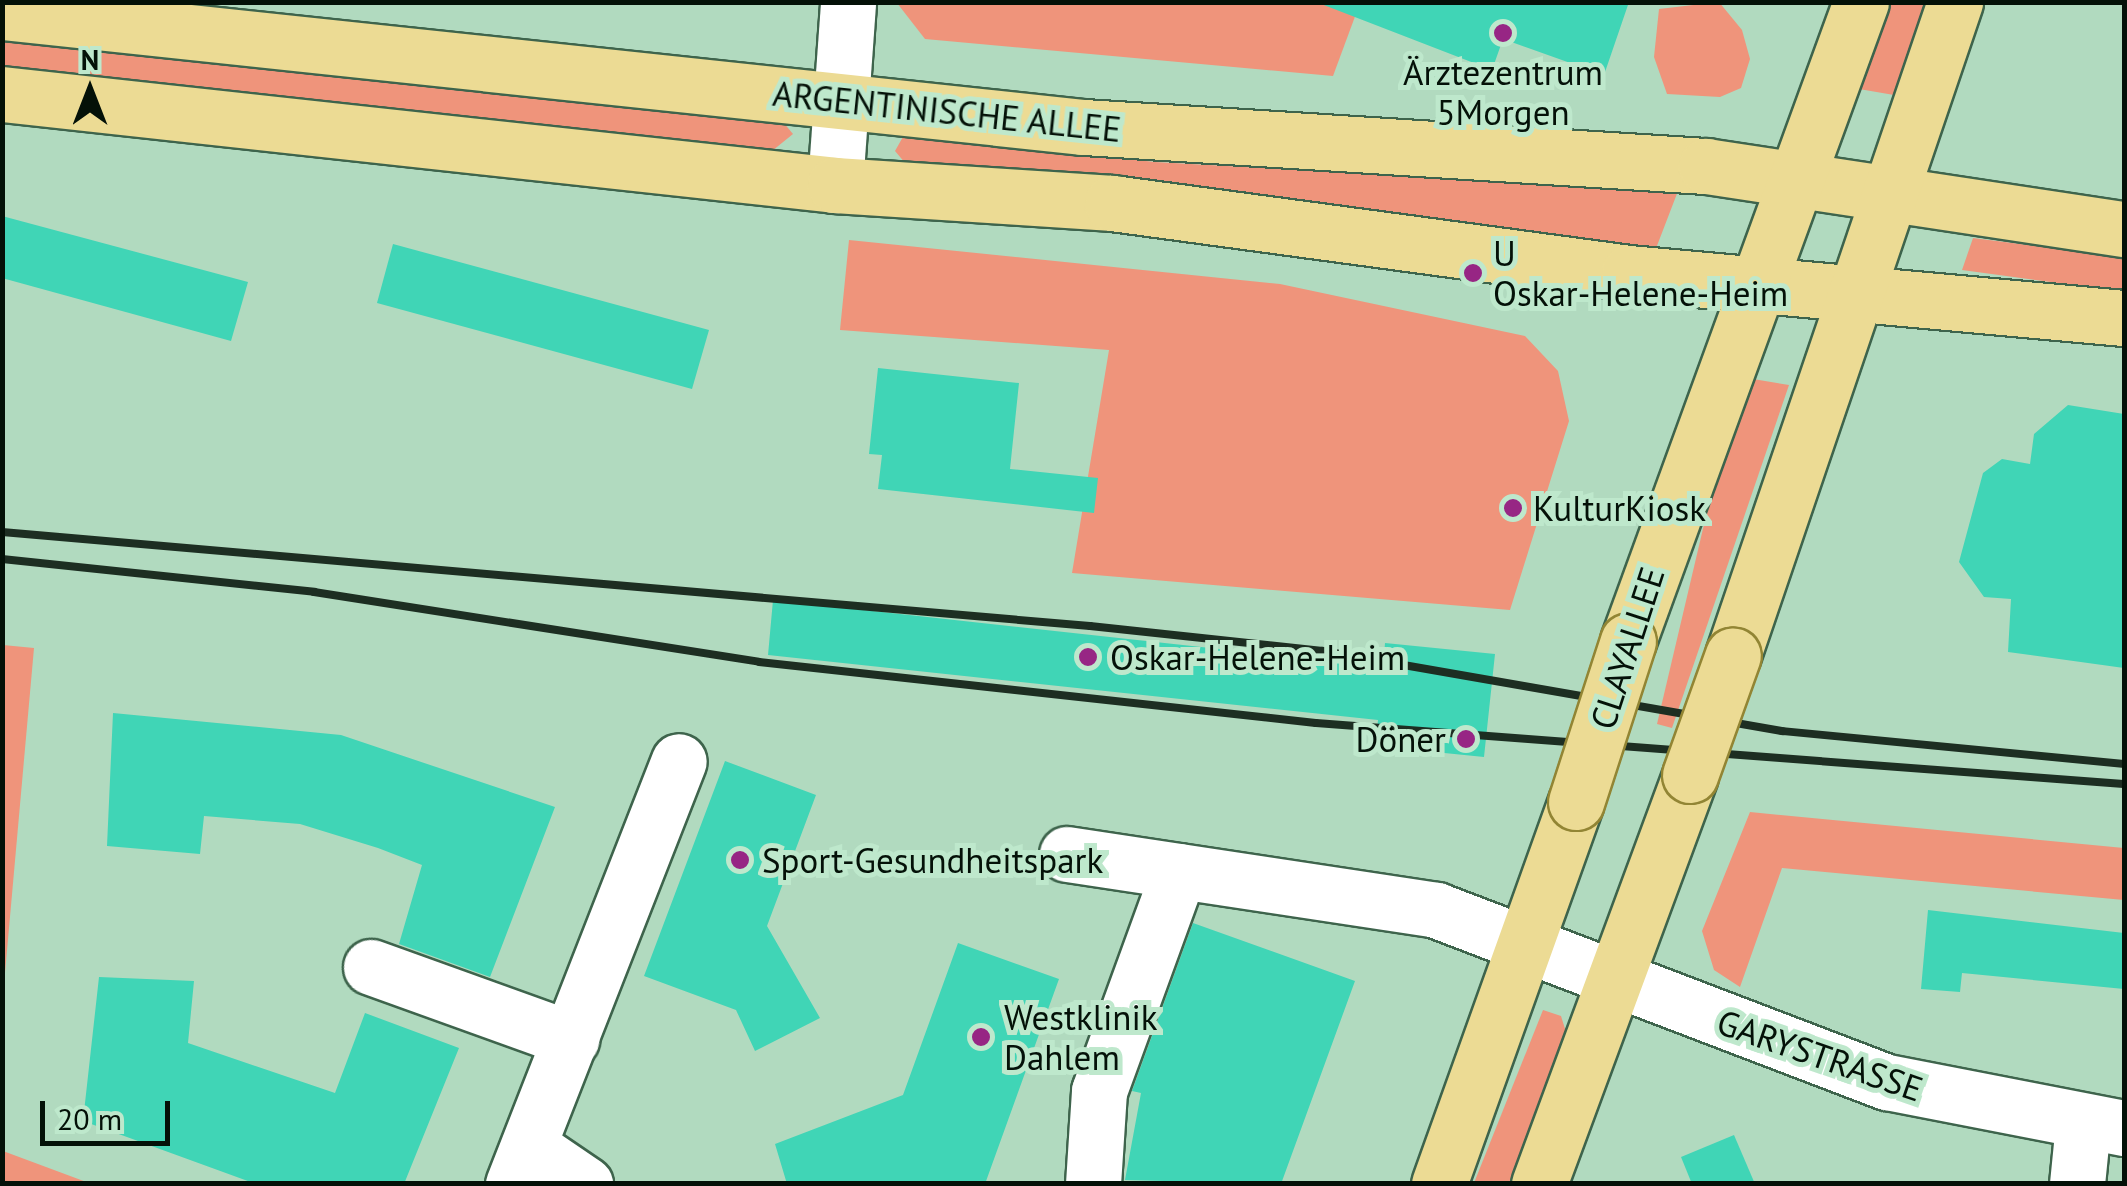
<!DOCTYPE html>
<meta charset="utf-8">
<style>
body{margin:0}
#map{position:relative;width:2127px;height:1186px;overflow:hidden;background:#b1dabf;font-family:"PT Sans",sans-serif}
div>[style]{position:absolute}
[style*='--x']{left:calc(var(--x)*1px);top:calc(var(--y)*1px);width:calc(var(--w)*1px);rotate:calc(var(--a)*1deg)}
.green>*{inset:0;background:#ef947b}
.building>*{inset:0;background:#40d5b6}
.roads{filter:drop-shadow(2px 0 #3e644c) drop-shadow(-2px 0 #3e644c) drop-shadow(0 2px #3e644c) drop-shadow(0 -2px #3e644c)}
.minor>*{height:55px;margin:-27.5px;padding:0 27.5px;transform-origin:27.5px;border-radius:27.5px;background:#fff}
.major>*{height:55px;margin:-27.5px;padding:0 27.5px;transform-origin:27.5px;border-radius:27.5px;background:#ecdb94}
.rail>*{height:8px;margin:-4px;padding:0 4px;transform-origin:4px;border-radius:4px;background:#1d2e22}
.bridges{filter:drop-shadow(2px 0 #928534) drop-shadow(-2px 0 #928534) drop-shadow(0 2px #928534) drop-shadow(0 -2px #928534)}
.major-bridge>*{height:55px;margin:-27.5px;padding:0 27.5px;transform-origin:27.5px;border-radius:27.5px;background:#ecdb94}
.dots>*{width:28px;height:28px;translate:-50% -50%;box-sizing:border-box;border:5px solid #bee8cc;border-radius:50%}
span{translate:-50% -50%;white-space:nowrap;text-align:center;line-height:1.15;-webkit-text-stroke:10px #bee8cc;paint-order:stroke}
.poi-label{font-size:35px;color:#041108}
.left{translate:0 -50%;text-align:left}
.right{translate:-100% -50%;text-align:right}
.street-label{font-size:35px;color:#041108}
.frame{position:absolute;inset:0;border:5px solid #041108;pointer-events:none}
.north{position:absolute;left:40px;top:40px;width:100px;height:100px;-webkit-text-stroke:8px #bee8cc;paint-order:stroke;rotate:0deg;font-size:28px;font-weight:700;line-height:40px;text-align:center;color:#041108}
.north::after{content:'';display:block;margin:auto;width:35px;height:45px;background:#041108;clip-path:polygon(50% 0,100% 100%,50% 72%,0 100%)}
.scale{position:absolute;left:40px;top:1101px;width:130px;height:45px;box-sizing:border-box;border:5px solid #041108;border-top:0;padding-left:12px;font-size:30px;line-height:35px;white-space:nowrap;color:#041108;-webkit-text-stroke:8px #bee8cc;paint-order:stroke}
</style>
<div id="map">
<div class="green">
<i style="clip-path:polygon(1719px 2px,1742px 30px,1750px 59px,1741px 88px,1720px 97px,1667px 94px,1654px 57px,1659px 9px)"></i>
<i style="clip-path:polygon(897px 3px,1360px 3px,1333px 76px,925px 39px)"></i>
<i style="clip-path:polygon(1889px 3px,1928px 3px,1894px 95px,1859px 89px)"></i>
<i style="clip-path:polygon(3px 37px,783px 122px,793px 134px,772px 151px,3px 69px)"></i>
<i style="clip-path:polygon(904px 135px,1155px 162px,1678px 191px,1655px 251px,906px 164px,895px 151px)"></i>
<i style="clip-path:polygon(1973px 238px,2124px 257px,2124px 292px,1962px 270px)"></i>
<i style="clip-path:polygon(849px 240px,1280px 284px,1525px 336px,1558px 371px,1569px 421px,1510px 610px,1072px 573px,1109px 350px,840px 330px)"></i>
<i style="clip-path:polygon(1753px 379px,1789px 385px,1672px 728px,1657px 724px,1706px 516px)"></i>
<i style="clip-path:polygon(3px 645px,34px 648px,3px 995px,2px 645px)"></i>
<i style="clip-path:polygon(1750px 812px,2124px 848px,2124px 900px,1782px 868px,1740px 987px,1714px 970px,1702px 931px)"></i>
<i style="clip-path:polygon(1543px 1010px,1561px 1016px,1566px 1032px,1509px 1183px,1474px 1183px)"></i>
<i style="clip-path:polygon(3px 1151px,89px 1183px,3px 1183px)"></i>
</div>
<div class="building">
<i style="clip-path:polygon(1316px 2px,1629px 2px,1604px 75px,1503px 39px,1492px 70px)"></i>
<i style="clip-path:polygon(2px 216px,248px 282px,231px 341px,2px 278px)"></i>
<i style="clip-path:polygon(393px 244px,709px 330px,692px 389px,377px 303px)"></i>
<i style="clip-path:polygon(878px 368px,1019px 383px,1010px 469px,1098px 478px,1094px 513px,878px 489px,882px 455px,869px 454px)"></i>
<i style="clip-path:polygon(2068px 405px,2124px 414px,2124px 668px,2008px 652px,2011px 599px,1984px 597px,1959px 562px,1983px 473px,2002px 459px,2030px 464px,2034px 434px)"></i>
<i style="clip-path:polygon(773px 600px,1383px 667px,1385px 643px,1495px 654px,1484px 757px,1375px 746px,1378px 720px,768px 655px)"></i>
<i style="clip-path:polygon(113px 713px,341px 735px,555px 807px,490px 977px,399px 944px,422px 865px,378px 848px,300px 824px,204px 816px,200px 854px,107px 846px)"></i>
<i style="clip-path:polygon(725px 761px,816px 795px,767px 926px,820px 1018px,755px 1051px,736px 1010px,644px 976px)"></i>
<i style="clip-path:polygon(1928px 910px,2124px 933px,2124px 989px,1962px 973px,1960px 992px,1921px 989px)"></i>
<i style="clip-path:polygon(1193px 923px,1355px 981px,1281px 1184px,1125px 1180px,1141px 1093px,1132px 1091px)"></i>
<i style="clip-path:polygon(958px 943px,1059px 979px,985px 1184px,787px 1184px,775px 1144px,903px 1095px)"></i>
<i style="clip-path:polygon(99px 977px,194px 981px,188px 1043px,335px 1093px,365px 1013px,459px 1048px,404px 1184px,256px 1184px,83px 1121px)"></i>
<i style="clip-path:polygon(1734px 1135px,1755px 1184px,1692px 1184px,1681px 1157px)"></i>
</div>
<div class="roads">
<div class="minor">
<i style="--x:835;--y:185;--w:183;--a:-85.9"></i>
<i style="--x:1067;--y:854;--w:373;--a:8.6"></i>
<i style="--x:1436;--y:910;--w:483;--a:20.9"></i>
<i style="--x:1887;--y:1082;--w:241;--a:11"></i>
<i style="--x:371;--y:967;--w:213;--a:19.8"></i>
<i style="--x:529;--y:1146;--w:68;--a:34.2"></i>
<i style="--x:513;--y:1184;--w:454;--a:-68.6"></i>
<i style="--x:1093;--y:1184;--w:93;--a:-86.3"></i>
<i style="--x:1099;--y:1091;--w:234;--a:-70"></i>
<i style="--x:2077;--y:1184;--w:60;--a:-84.3"></i>
</div>
<div class="major">
<i style="--x:2;--y:12;--w:1088;--a:6.07"></i>
<i style="--x:1084;--y:127;--w:623;--a:3.59"></i>
<i style="--x:1706;--y:166;--w:423;--a:8.6"></i>
<i style="--x:2;--y:94;--w:838;--a:6.23"></i>
<i style="--x:835;--y:185;--w:278;--a:3.7"></i>
<i style="--x:1112;--y:203;--w:522;--a:7.71"></i>
<i style="--x:1629;--y:273;--w:497;--a:5.2"></i>
<i style="--x:1628;--y:641;--w:680;--a:-69.97"></i>
<i style="--x:1733;--y:655;--w:690;--a:-71.22"></i>
<i style="--x:1439;--y:1184;--w:406;--a:-70.3"></i>
<i style="--x:1539;--y:1184;--w:436;--a:-69.7"></i>
</div>
</div>
<div class="rail">
<i style="--x:2;--y:532;--w:1092;--a:4.94"></i>
<i style="--x:1090;--y:626;--w:234;--a:6.1"></i>
<i style="--x:1323;--y:651;--w:466;--a:9.9"></i>
<i style="--x:1782;--y:731;--w:344;--a:5.5"></i>
<i style="--x:2;--y:559;--w:314;--a:6"></i>
<i style="--x:314;--y:592;--w:450;--a:8.9"></i>
<i style="--x:759;--y:662;--w:560;--a:6.25"></i>
<i style="--x:1316;--y:723;--w:810;--a:4.32"></i>
</div>
<div class="bridges">
<div class="major-bridge">
<i style="--x:1690;--y:775;--w:127;--a:-70.3"></i>
<i style="--x:1576;--y:802;--w:169;--a:-72.1"></i>
</div>
</div>
<div class="dots">
<i style="left:1503px;top:33px;background:#972684"></i>
<i style="left:1473px;top:273px;background:#972684"></i>
<i style="left:1513px;top:508px;background:#972684"></i>
<i style="left:1088px;top:657px;background:#972684"></i>
<i style="left:1466px;top:739px;background:#972684"></i>
<i style="left:740px;top:860px;background:#972684"></i>
<i style="left:981px;top:1037px;background:#972684"></i>
</div>
<div class="poi-label">
<span style="left:1503px;top:92px">Ärztezentrum<br>5Morgen</span>
<span class="left" style="left:1493px;top:273px">U<br>Oskar-Helene-Heim</span>
<span class="left" style="left:1533px;top:508px">KulturKiosk</span>
<span class="left" style="left:1110px;top:657px">Oskar-Helene-Heim</span>
<span class="right" style="left:1446px;top:739px">Döner</span>
<span class="left" style="left:762px;top:860px">Sport-Gesundheitspark</span>
<span class="left" style="left:1004px;top:1037px">Westklinik<br>Dahlem</span>
</div>
<div class="street-label">
<span style="left:947px;top:111px;rotate:6deg">ARGENTINISCHE ALLEE</span>
<span style="left:1627px;top:648px;rotate:-72deg">CLAYALLEE</span>
<span style="left:1820px;top:1055px;rotate:19deg">GARYSTRASSE</span>
</div>
<div class="frame"></div>
<div class="north">N</div>
<div class="scale">20 m</div>
</div>
